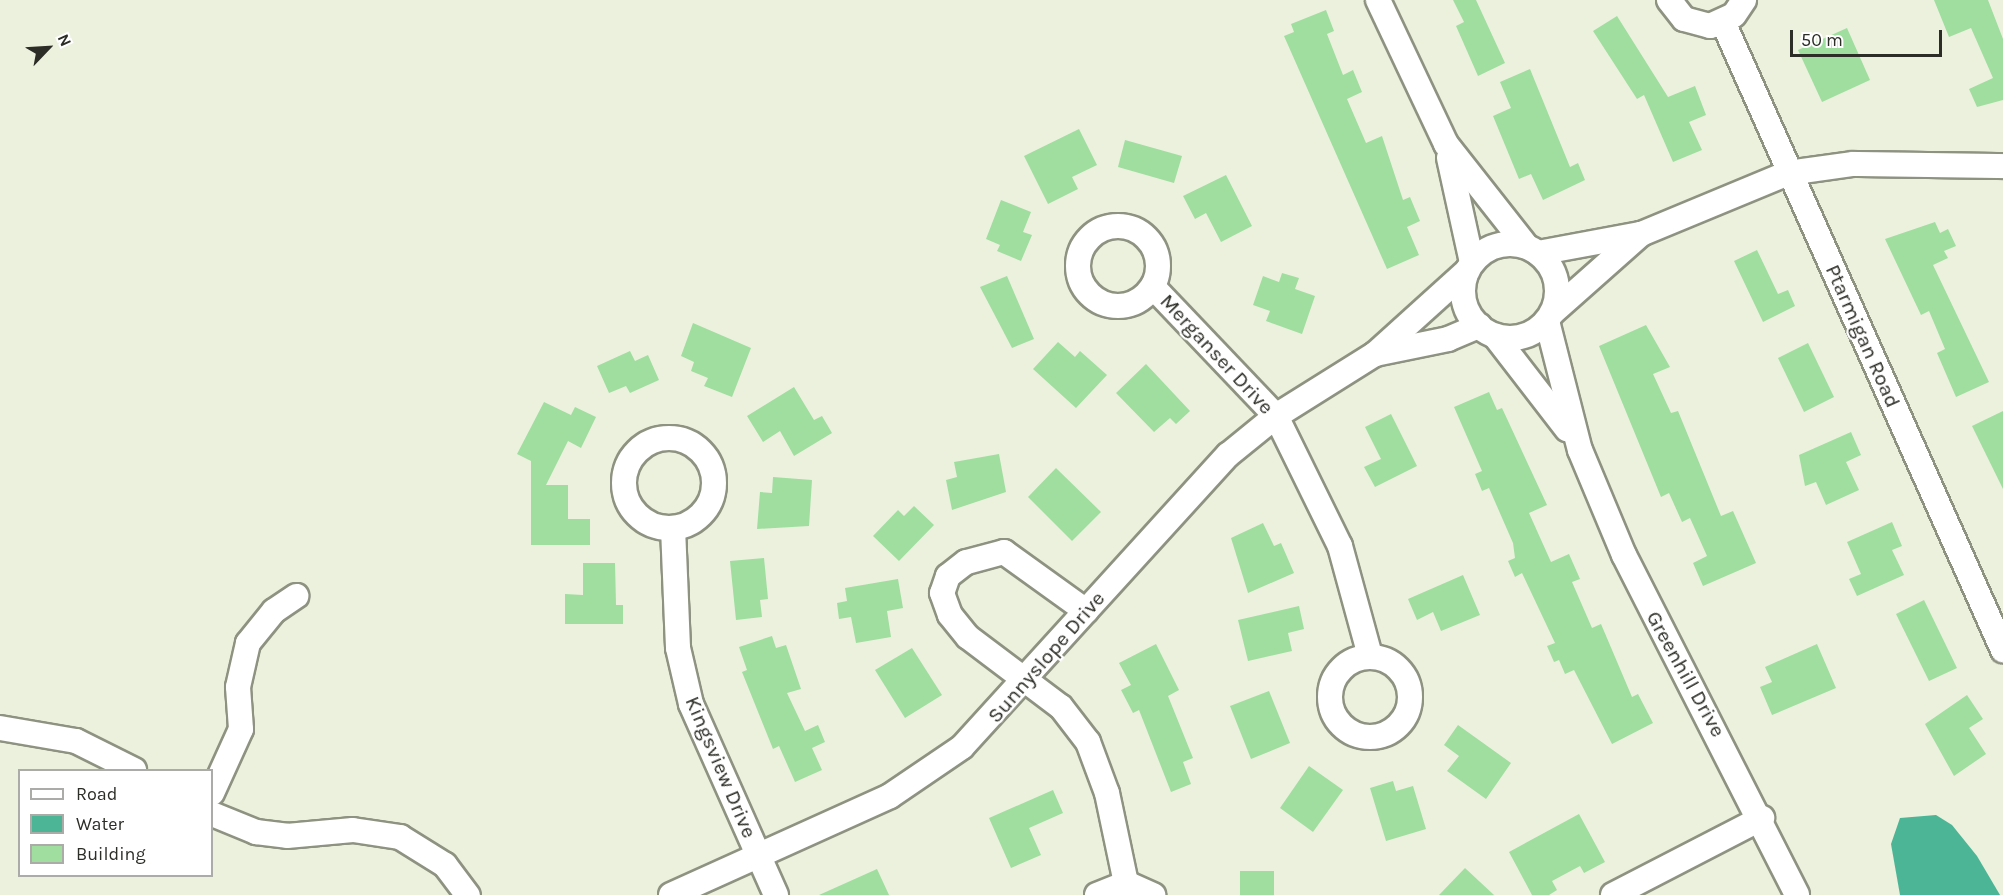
<!DOCTYPE html>
<style>
body{margin:0}
#map{position:relative;width:2003px;height:895px;overflow:hidden;background:#ecf1de;font-family:Karla,sans-serif}
div>[style]{position:absolute}
[style*='--x']{left:calc(var(--x)*1px);top:calc(var(--y)*1px);width:calc(var(--w)*1px);rotate:calc(var(--a)*1deg)}
.water>*{inset:0;background:#4bb596}
.building>*{inset:0;background:#9fde9f}
.roads{filter:drop-shadow(2px 0 #8e9281) drop-shadow(-2px 0 #8e9281) drop-shadow(0 2px #8e9281) drop-shadow(0 -2px #8e9281)}
.street>*{height:24px;margin:-12px;padding:0 12px;transform-origin:12px;border-radius:12px;background:#fff}
.street>.ring{margin:-12px;padding:0;box-sizing:content-box;background:none;border:24px solid #fff;border-radius:50%}
span{translate:-50% -50%;white-space:nowrap;text-align:center;line-height:1.15;-webkit-text-stroke:4.5px #fff;paint-order:stroke}
.street-label{font-size:21px;color:#2c2d26}
.legend{position:absolute;left:18px;top:769px;width:195px;height:108px;box-sizing:border-box;background:#fff;border:2px solid #ababa8;margin:0;padding:8px 10px;list-style:none;font-size:18px;color:#2c2d26}
.legend li{display:flex;align-items:center;gap:12px;height:30px}
.legend b{width:30px;border:2px solid #ababa8}
.north{position:absolute;left:18px;top:18px;width:60px;height:60px;-webkit-text-stroke:4px #fff;paint-order:stroke;rotate:65deg;font-size:16px;font-weight:700;line-height:24px;text-align:center;color:#2c2d26}
.north::after{content:'';display:block;margin:auto;width:21px;height:27px;background:#2c2d26;clip-path:polygon(50% 0,100% 100%,50% 72%,0 100%)}
.scale{position:absolute;left:1790px;top:30px;width:152px;height:27px;box-sizing:border-box;border:3px solid #2c2d26;border-top:0;padding-left:8px;font-size:18px;line-height:21px;white-space:nowrap;color:#2c2d26;-webkit-text-stroke:4px #fff;paint-order:stroke}
</style>
<div id="map">
<div class="water">
<i style="clip-path:polygon(1936px 815px,1952px 825px,1977px 856px,2000px 895px,1900px 895px,1891px 844px,1900px 818px)"></i>
</div>
<div class="building">
<i style="clip-path:polygon(1453px 0,1476px 0,1505px 63px,1478px 76px,1456px 26px,1464px 22px)"></i>
<i style="clip-path:polygon(1934px 0,1988px 0,2003px 39px,2003px 100px,1977px 107px,1969px 89px,1993px 78px,1971px 28px,1949px 37px)"></i>
<i style="clip-path:polygon(1326px 10px,1334px 31px,1327px 34px,1343px 75px,1353px 70px,1362px 92px,1347px 99px,1366px 143px,1382px 136px,1403px 200px,1410px 197px,1420px 221px,1407px 227px,1419px 255px,1387px 269px,1284px 36px,1294px 32px,1291px 24px)"></i>
<i style="clip-path:polygon(1617px 16px,1668px 97px,1695px 86px,1706px 115px,1689px 122px,1702px 150px,1673px 162px,1644px 95px,1637px 99px,1593px 31px)"></i>
<i style="clip-path:polygon(1847px 28px,1870px 80px,1822px 102px,1798px 50px)"></i>
<i style="clip-path:polygon(1530px 69px,1570px 167px,1578px 163px,1585px 180px,1543px 200px,1531px 174px,1519px 179px,1493px 116px,1511px 108px,1500px 82px)"></i>
<i style="clip-path:polygon(1079px 129px,1097px 165px,1072px 177px,1078px 189px,1048px 204px,1024px 156px)"></i>
<i style="clip-path:polygon(1125px 140px,1182px 156px,1174px 183px,1118px 167px)"></i>
<i style="clip-path:polygon(1226px 175px,1252px 226px,1221px 242px,1206px 213px,1195px 219px,1183px 196px)"></i>
<i style="clip-path:polygon(1001px 200px,1031px 212px,1023px 232px,1032px 235px,1021px 261px,997px 251px,1000px 245px,986px 239px)"></i>
<i style="clip-path:polygon(1935px 222px,1940px 233px,1948px 229px,1956px 246px,1944px 251px,1948px 258px,1933px 265px,1989px 382px,1956px 397px,1937px 353px,1945px 349px,1929px 311px,1921px 315px,1885px 239px)"></i>
<i style="clip-path:polygon(1757px 250px,1778px 294px,1788px 290px,1795px 306px,1763px 322px,1734px 261px)"></i>
<i style="clip-path:polygon(1282px 273px,1299px 278px,1295px 289px,1315px 296px,1302px 334px,1266px 321px,1270px 311px,1253px 305px,1263px 276px,1279px 282px)"></i>
<i style="clip-path:polygon(1007px 276px,1034px 339px,1012px 348px,980px 287px)"></i>
<i style="clip-path:polygon(693px 323px,751px 348px,732px 397px,704px 386px,708px 378px,691px 371px,694px 362px,681px 356px)"></i>
<i style="clip-path:polygon(1646px 325px,1670px 367px,1653px 374px,1671px 413px,1678px 411px,1721px 516px,1733px 511px,1756px 563px,1703px 586px,1693px 563px,1707px 556px,1690px 518px,1682px 522px,1669px 493px,1661px 497px,1599px 346px)"></i>
<i style="clip-path:polygon(1058px 342px,1075px 357px,1080px 351px,1107px 375px,1076px 408px,1033px 369px)"></i>
<i style="clip-path:polygon(1808px 343px,1834px 397px,1804px 412px,1778px 358px)"></i>
<i style="clip-path:polygon(630px 351px,635px 361px,648px 355px,659px 380px,630px 393px,626px 386px,609px 393px,597px 366px)"></i>
<i style="clip-path:polygon(1146px 364px,1190px 411px,1176px 424px,1170px 418px,1154px 432px,1116px 393px)"></i>
<i style="clip-path:polygon(794px 387px,814px 420px,822px 416px,832px 433px,794px 456px,780px 431px,763px 442px,747px 416px)"></i>
<i style="clip-path:polygon(1489px 392px,1497px 410px,1502px 408px,1547px 505px,1529px 513px,1551px 562px,1569px 554px,1580px 579px,1572px 582px,1592px 628px,1601px 624px,1632px 697px,1638px 694px,1653px 723px,1612px 744px,1574px 670px,1565px 674px,1559px 660px,1554px 662px,1547px 646px,1555px 643px,1522px 573px,1515px 577px,1508px 561px,1515px 558px,1513px 543px,1489px 488px,1482px 491px,1475px 474px,1482px 471px,1454px 407px)"></i>
<i style="clip-path:polygon(544px 402px,571px 415px,575px 407px,596px 417px,581px 448px,568px 441px,546px 485px,568px 485px,568px 519px,590px 519px,590px 545px,531px 545px,531px 461px,517px 454px)"></i>
<i style="clip-path:polygon(2003px 411px,2003px 489px,1972px 426px)"></i>
<i style="clip-path:polygon(1391px 414px,1417px 466px,1375px 487px,1364px 467px,1381px 459px,1365px 427px)"></i>
<i style="clip-path:polygon(1851px 432px,1861px 455px,1846px 462px,1859px 490px,1826px 505px,1816px 482px,1805px 486px,1799px 455px)"></i>
<i style="clip-path:polygon(999px 454px,1006px 492px,952px 510px,946px 480px,957px 477px,954px 462px)"></i>
<i style="clip-path:polygon(1056px 468px,1101px 512px,1072px 541px,1028px 497px)"></i>
<i style="clip-path:polygon(773px 477px,812px 480px,809px 526px,757px 529px,760px 492px,772px 493px)"></i>
<i style="clip-path:polygon(914px 506px,934px 525px,899px 561px,873px 536px,898px 510px,904px 516px)"></i>
<i style="clip-path:polygon(1892px 522px,1902px 546px,1892px 550px,1904px 575px,1857px 596px,1849px 579px,1861px 574px,1847px 542px)"></i>
<i style="clip-path:polygon(1263px 523px,1274px 546px,1281px 543px,1294px 573px,1248px 593px,1231px 538px)"></i>
<i style="clip-path:polygon(764px 558px,768px 599px,760px 600px,762px 617px,736px 620px,730px 561px)"></i>
<i style="clip-path:polygon(583px 563px,615px 563px,616px 605px,623px 605px,623px 624px,565px 624px,565px 594px,583px 595px)"></i>
<i style="clip-path:polygon(1463px 575px,1480px 615px,1441px 631px,1433px 612px,1417px 620px,1408px 599px)"></i>
<i style="clip-path:polygon(898px 579px,903px 608px,887px 611px,891px 637px,856px 643px,851px 617px,839px 619px,837px 603px,847px 601px,845px 588px)"></i>
<i style="clip-path:polygon(1924px 600px,1957px 668px,1929px 681px,1896px 614px)"></i>
<i style="clip-path:polygon(1299px 606px,1304px 629px,1288px 633px,1292px 651px,1248px 661px,1238px 620px)"></i>
<i style="clip-path:polygon(772px 636px,776px 648px,786px 645px,801px 689px,787px 693px,805px 731px,818px 725px,825px 742px,812px 748px,822px 770px,795px 782px,779px 746px,773px 749px,742px 672px,747px 670px,739px 647px)"></i>
<i style="clip-path:polygon(1156px 644px,1179px 690px,1168px 696px,1193px 758px,1183px 762px,1191px 784px,1171px 792px,1139px 710px,1133px 713px,1121px 690px,1131px 685px,1119px 663px)"></i>
<i style="clip-path:polygon(1817px 644px,1836px 688px,1772px 715px,1760px 687px,1772px 682px,1765px 667px)"></i>
<i style="clip-path:polygon(912px 648px,942px 695px,905px 718px,875px 670px)"></i>
<i style="clip-path:polygon(1269px 691px,1290px 743px,1251px 759px,1230px 706px)"></i>
<i style="clip-path:polygon(1967px 695px,1983px 719px,1969px 728px,1986px 754px,1954px 776px,1925px 724px)"></i>
<i style="clip-path:polygon(1458px 725px,1511px 763px,1486px 799px,1447px 771px,1459px 756px,1444px 745px)"></i>
<i style="clip-path:polygon(1309px 766px,1343px 790px,1313px 832px,1280px 808px)"></i>
<i style="clip-path:polygon(1393px 781px,1396px 791px,1413px 786px,1426px 829px,1386px 841px,1370px 788px)"></i>
<i style="clip-path:polygon(1053px 790px,1063px 813px,1029px 828px,1041px 855px,1011px 868px,989px 818px)"></i>
<i style="clip-path:polygon(1579px 814px,1605px 862px,1584px 873px,1580px 866px,1552px 881px,1557px 890px,1549px 895px,1532px 895px,1509px 852px)"></i>
<i style="clip-path:polygon(1465px 868px,1494px 895px,1439px 895px)"></i>
<i style="clip-path:polygon(877px 869px,889px 895px,819px 895px)"></i>
<i style="clip-path:polygon(1240px 871px,1274px 871px,1274px 895px,1240px 895px)"></i>
</div>
<div class="roads">
<div class="street">
<i style="--x:1378;--y:0;--w:159;--a:64.7"></i>
<i style="--x:1446;--y:144;--w:131;--a:51.8"></i>
<i style="--x:1669;--y:0;--w:24;--a:52"></i>
<i style="--x:1684;--y:19;--w:27;--a:15"></i>
<i style="--x:1710;--y:26;--w:26;--a:-25"></i>
<i style="--x:1734;--y:15;--w:18;--a:-56"></i>
<i style="--x:1723;--y:22;--w:688;--a:65.97"></i>
<i style="--x:1449;--y:158;--w:107;--a:77.6"></i>
<i class="ring" style="left:1078px;top:226px;width:56px;height:56px"></i>
<i class="ring" style="left:1463px;top:244px;width:70px;height:70px"></i>
<i style="--x:1538;--y:253;--w:105;--a:-10.5"></i>
<i style="--x:1641;--y:234;--w:159;--a:-22.5"></i>
<i style="--x:1788;--y:173;--w:66;--a:-7.9"></i>
<i style="--x:1853;--y:164;--w:150;--a:0.8"></i>
<i style="--x:1153;--y:287;--w:178;--a:46.4"></i>
<i style="--x:1276;--y:416;--w:145;--a:63.8"></i>
<i style="--x:1340;--y:546;--w:114;--a:74.7"></i>
<i style="--x:1553;--y:312;--w:118;--a:-41.6"></i>
<i style="--x:1547;--y:321;--w:133;--a:75.7"></i>
<i style="--x:1580;--y:450;--w:114;--a:67.3"></i>
<i style="--x:1624;--y:555;--w:381;--a:63"></i>
<i style="--x:1495;--y:336;--w:118;--a:52.3"></i>
<i style="--x:1375;--y:354;--w:75;--a:-11.6"></i>
<i style="--x:1448;--y:339;--w:34;--a:-23"></i>
<i class="ring" style="left:624px;top:438px;width:66px;height:66px"></i>
<i style="--x:673;--y:528;--w:120;--a:87.6"></i>
<i style="--x:678;--y:648;--w:57;--a:76.9"></i>
<i style="--x:691;--y:704;--w:209;--a:66"></i>
<i style="--x:1086;--y:611;--w:101;--a:-144.3"></i>
<i style="--x:1004;--y:552;--w:39;--a:165"></i>
<i style="--x:966;--y:562;--w:23;--a:142"></i>
<i style="--x:948;--y:576;--w:18;--a:109"></i>
<i style="--x:942;--y:593;--w:23;--a:70"></i>
<i style="--x:950;--y:615;--w:28;--a:51"></i>
<i style="--x:968;--y:637;--w:116;--a:37"></i>
<i style="--x:1061;--y:707;--w:44;--a:52.4"></i>
<i style="--x:1088;--y:742;--w:54;--a:69.6"></i>
<i style="--x:1107;--y:793;--w:92;--a:78.1"></i>
<i class="ring" style="left:1330px;top:657px;width:56px;height:56px"></i>
<i style="--x:0;--y:728;--w:77;--a:9.7"></i>
<i style="--x:76;--y:741;--w:65;--a:26.6"></i>
<i style="--x:212;--y:793;--w:70;--a:-65.6"></i>
<i style="--x:241;--y:729;--w:42;--a:-94.1"></i>
<i style="--x:238;--y:687;--w:45;--a:-77.2"></i>
<i style="--x:248;--y:643;--w:41;--a:-50.9"></i>
<i style="--x:274;--y:611;--w:27;--a:-34"></i>
<i style="--x:212;--y:814;--w:48;--a:22.2"></i>
<i style="--x:256;--y:832;--w:31;--a:7"></i>
<i style="--x:287;--y:836;--w:66;--a:-5.2"></i>
<i style="--x:353;--y:830;--w:48;--a:8.5"></i>
<i style="--x:400;--y:837;--w:53;--a:31.9"></i>
<i style="--x:445;--y:865;--w:38;--a:53"></i>
<i style="--x:671;--y:895;--w:240;--a:-24.3"></i>
<i style="--x:890;--y:796;--w:87;--a:-34.2"></i>
<i style="--x:962;--y:747;--w:395;--a:-47.7"></i>
<i style="--x:1228;--y:455;--w:62;--a:-39.1"></i>
<i style="--x:1276;--y:416;--w:117;--a:-32.1"></i>
<i style="--x:1375;--y:354;--w:124;--a:-42.1"></i>
<i style="--x:1097;--y:895;--w:31;--a:-22"></i>
<i style="--x:1126;--y:883;--w:30;--a:24"></i>
<i style="--x:1613;--y:895;--w:168;--a:-27.3"></i>
</div>
</div>
<div class="street-label">
<span style="left:1863px;top:336px;rotate:66deg">Ptarmigan Road</span>
<span style="left:1217px;top:354px;rotate:47deg">Merganser Drive</span>
<span style="left:1046px;top:657px;rotate:-49deg">Sunnyslope Drive</span>
<span style="left:1686px;top:674px;rotate:61deg">Greenhill Drive</span>
<span style="left:721px;top:767px;rotate:67deg">Kingsview Drive</span>
</div>
<ul class="legend">
<li><b style="height:8px;background:#fff"></b>Road</li>
<li><b style="height:16px;background:#4bb596"></b>Water</li>
<li><b style="height:16px;background:#9fde9f"></b>Building</li>
</ul>
<div class="north">N</div>
<div class="scale">50 m</div>
</div>
